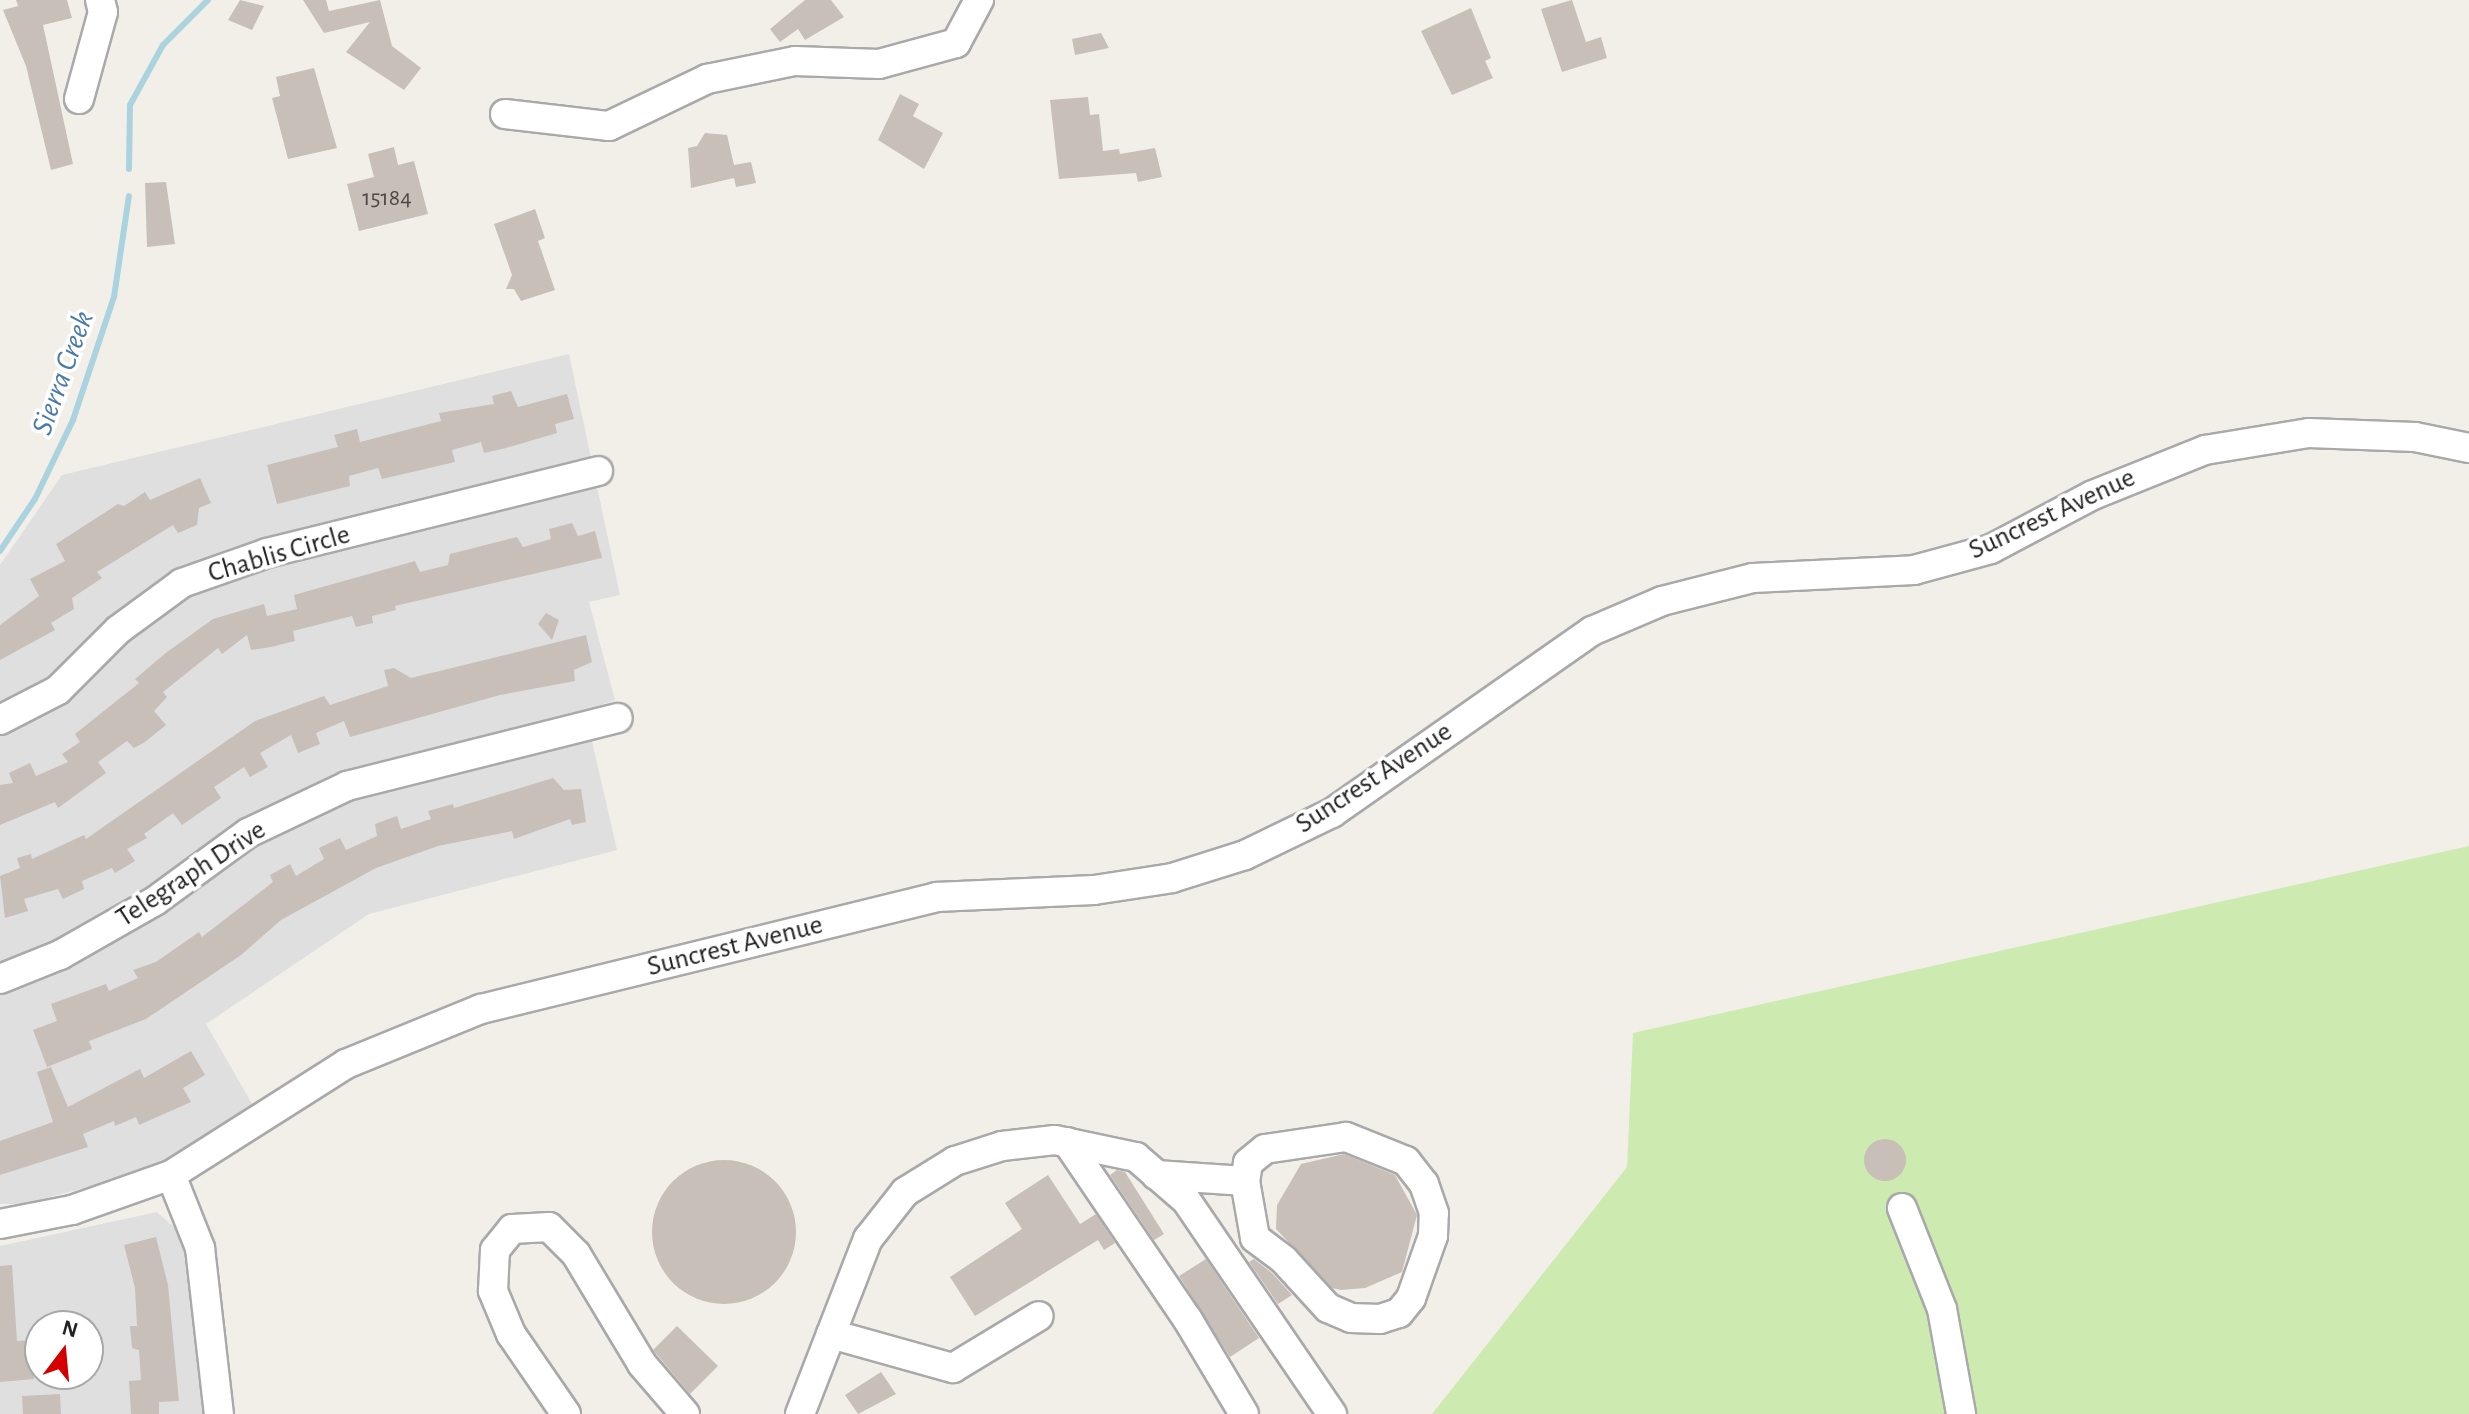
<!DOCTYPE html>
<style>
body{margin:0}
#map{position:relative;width:2469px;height:1414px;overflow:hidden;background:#f2efe9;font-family:"Alegreya Sans",sans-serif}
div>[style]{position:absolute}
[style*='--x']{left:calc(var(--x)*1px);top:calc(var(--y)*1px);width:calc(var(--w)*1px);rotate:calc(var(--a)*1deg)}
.residential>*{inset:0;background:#e0dfdf}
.grass>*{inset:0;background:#cdebb0}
.stream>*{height:6px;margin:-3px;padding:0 3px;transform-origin:3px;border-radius:3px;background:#aad3df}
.building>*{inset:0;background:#c7bfb8}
.round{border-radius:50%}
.roads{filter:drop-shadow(2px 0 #a9a9a9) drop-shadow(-2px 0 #a9a9a9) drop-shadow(0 2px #a9a9a9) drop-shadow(0 -2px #a9a9a9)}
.minor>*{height:28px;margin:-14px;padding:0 14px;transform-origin:14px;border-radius:14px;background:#fff}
span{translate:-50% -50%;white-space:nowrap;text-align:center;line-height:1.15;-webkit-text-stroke:7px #fff;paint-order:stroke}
.number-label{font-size:24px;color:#4b4948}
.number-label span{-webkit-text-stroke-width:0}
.street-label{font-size:28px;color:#222}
.water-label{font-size:30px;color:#4a7aab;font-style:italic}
.north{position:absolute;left:24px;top:1310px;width:80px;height:80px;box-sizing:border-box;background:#fff;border:2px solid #a7a7a7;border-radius:50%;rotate:16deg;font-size:22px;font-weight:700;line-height:32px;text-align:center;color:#222}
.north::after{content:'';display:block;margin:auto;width:28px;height:36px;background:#d40000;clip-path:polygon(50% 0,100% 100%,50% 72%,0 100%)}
</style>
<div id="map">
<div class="residential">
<i style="clip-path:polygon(569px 354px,620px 595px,589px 602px,615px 700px,585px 711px,617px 850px,369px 914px,206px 1024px,254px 1107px,146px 1172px,23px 1204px,0 1204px,0 565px,62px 475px)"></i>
<i style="clip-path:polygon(evenodd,157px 1212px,183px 1235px,203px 1327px,209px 1414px,0 1414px,0 1246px,157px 1212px,40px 1326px,88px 1326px,88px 1374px,40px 1374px,40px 1326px)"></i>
</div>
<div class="grass">
<i style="clip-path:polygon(2469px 846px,2469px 1414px,1432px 1414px,1627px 1167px,1633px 1033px)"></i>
</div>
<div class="stream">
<i style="--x:129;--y:169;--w:64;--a:-89.1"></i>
<i style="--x:130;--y:105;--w:68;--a:-61.2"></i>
<i style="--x:163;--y:45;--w:64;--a:-45"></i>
<i style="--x:0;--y:551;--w:63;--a:-56.1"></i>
<i style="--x:35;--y:499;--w:88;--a:-64.3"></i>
<i style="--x:73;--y:420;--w:130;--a:-71.6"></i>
<i style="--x:114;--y:297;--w:102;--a:-81.6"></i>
</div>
<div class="building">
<i style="clip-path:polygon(16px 0,67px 0,72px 18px,43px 25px,73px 164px,51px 170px,26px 66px,3px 10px,18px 6px)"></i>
<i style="clip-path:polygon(240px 0,264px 6px,252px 30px,228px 20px)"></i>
<i style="clip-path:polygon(303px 0,326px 0,329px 11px,380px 0,392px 46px,421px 68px,404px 90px,346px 52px,370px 22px,324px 33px)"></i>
<i style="clip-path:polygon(805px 0,831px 0,844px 17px,805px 40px,798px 29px,780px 42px,770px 29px)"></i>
<i style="clip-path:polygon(1572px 0,1586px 42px,1601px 37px,1607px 58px,1562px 72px,1541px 9px)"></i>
<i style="clip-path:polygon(1471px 8px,1491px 58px,1485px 61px,1493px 78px,1452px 95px,1421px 31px)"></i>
<i style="clip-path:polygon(1101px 33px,1109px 48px,1075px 55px,1072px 39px)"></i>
<i style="clip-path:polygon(314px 68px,337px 148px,288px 159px,272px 98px,280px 96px,276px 77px)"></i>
<i style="clip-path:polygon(900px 94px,919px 104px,913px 116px,943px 133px,924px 169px,878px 140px)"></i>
<i style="clip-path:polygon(1088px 97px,1090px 115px,1099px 114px,1103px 151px,1119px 149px,1120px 154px,1155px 148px,1162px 177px,1138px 182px,1136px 173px,1059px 179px,1050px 100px)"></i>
<i style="clip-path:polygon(705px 133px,727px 135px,734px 165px,751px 162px,756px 183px,736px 187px,734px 178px,691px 188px,688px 148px,697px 146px)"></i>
<i style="clip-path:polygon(394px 147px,398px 165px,414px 161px,428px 214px,359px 231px,347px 184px,374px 177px,368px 154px)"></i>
<i style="clip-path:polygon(166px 182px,175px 244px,147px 247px,145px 183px)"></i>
<i style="clip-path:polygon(535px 209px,545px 238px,538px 241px,555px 290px,521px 301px,514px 289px,506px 289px,512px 275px,494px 224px)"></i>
<i style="clip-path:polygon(511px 391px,518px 407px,567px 394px,574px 419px,555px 424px,557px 433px,506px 448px,484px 453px,481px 442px,452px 450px,455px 462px,382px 479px,378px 468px,349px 476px,350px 486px,277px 504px,267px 465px,338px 447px,334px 435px,357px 429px,360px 442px,441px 421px,439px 413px,494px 404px,492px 396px)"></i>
<i style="clip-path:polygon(200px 478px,211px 503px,199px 508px,197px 525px,178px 533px,173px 525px,97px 572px,102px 578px,72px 598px,74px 609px,51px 623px,55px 630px,0 660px,0 625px,39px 596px,30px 579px,65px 561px,56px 544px,118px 504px,124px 506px,145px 492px,150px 500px)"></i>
<i style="clip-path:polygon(572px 523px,578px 536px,595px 531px,602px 558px,395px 606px,396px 610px,372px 616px,373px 623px,356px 627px,352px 616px,293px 631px,295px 641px,271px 647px,251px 650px,247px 635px,222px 654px,218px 648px,163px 692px,167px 697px,154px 711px,166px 725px,145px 742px,134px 748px,127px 741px,98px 762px,106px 773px,58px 808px,55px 802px,0 825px,0 785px,13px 783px,9px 773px,30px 763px,36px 776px,68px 762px,62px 754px,80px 742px,75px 734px,139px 683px,135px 679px,167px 652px,213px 619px,264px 604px,267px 616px,297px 609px,294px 595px,415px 561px,420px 572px,448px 565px,450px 554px,517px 537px,523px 547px,551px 539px,549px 529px)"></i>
<i style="clip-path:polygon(546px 613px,559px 620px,552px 640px,538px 624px)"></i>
<i style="clip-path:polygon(586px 635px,592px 662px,574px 670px,575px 681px,500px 695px,350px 737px,344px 721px,316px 733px,320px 744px,298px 753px,291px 735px,260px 753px,268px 767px,250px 777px,244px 767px,214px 787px,221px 798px,182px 825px,173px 813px,144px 834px,147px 838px,127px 849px,135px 861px,115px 873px,112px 868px,82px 881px,84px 889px,63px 899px,58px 889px,24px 899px,28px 911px,5px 918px,0 876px,20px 868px,17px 858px,31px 854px,32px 859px,84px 835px,86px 839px,255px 721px,324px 696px,330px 705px,388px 686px,384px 670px,394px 668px,411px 678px)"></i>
<i style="clip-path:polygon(553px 778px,564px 790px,581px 789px,586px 822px,572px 825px,570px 819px,514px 839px,512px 831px,438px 846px,376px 868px,281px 920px,241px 955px,146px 1019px,89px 1041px,92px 1049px,47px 1067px,33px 1030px,57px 1021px,51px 1004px,106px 984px,109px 991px,138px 978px,133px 970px,156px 962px,199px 932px,202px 937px,273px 882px,270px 875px,290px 864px,296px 876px,324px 859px,319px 848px,340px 838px,346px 850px,377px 836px,375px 824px,397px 816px,401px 829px,431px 819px,428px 811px,453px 804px,454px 808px)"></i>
<i style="clip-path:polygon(191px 1051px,205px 1075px,183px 1088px,191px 1102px,139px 1125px,136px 1117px,115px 1126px,114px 1121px,83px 1134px,88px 1147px,0 1175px,0 1141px,53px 1122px,37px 1072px,51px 1067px,68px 1107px,140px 1069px,144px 1078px)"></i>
<i class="round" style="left:1864px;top:1139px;width:42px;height:42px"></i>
<i style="clip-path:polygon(1344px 1154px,1395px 1175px,1417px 1215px,1402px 1272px,1365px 1288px,1341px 1290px,1332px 1288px,1276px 1229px,1277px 1205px,1301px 1164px)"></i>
<i class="round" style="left:652px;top:1160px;width:144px;height:144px"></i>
<i style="clip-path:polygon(1117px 1170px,1125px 1172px,1164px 1234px,1154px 1240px,1110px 1175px)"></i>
<i style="clip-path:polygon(1048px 1175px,1080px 1224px,1096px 1214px,1115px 1243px,1104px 1250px,1098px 1240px,975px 1316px,950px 1277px,1022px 1229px,1005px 1203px)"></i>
<i style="clip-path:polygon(156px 1237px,168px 1285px,179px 1401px,159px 1402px,159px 1414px,131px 1414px,129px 1381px,141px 1380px,139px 1350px,132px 1348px,130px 1326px,137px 1326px,135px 1288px,124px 1245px)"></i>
<i style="clip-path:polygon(1206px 1259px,1259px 1338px,1230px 1357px,1179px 1276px)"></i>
<i style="clip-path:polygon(1254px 1259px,1272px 1273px,1292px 1295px,1278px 1304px,1249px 1262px)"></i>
<i style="clip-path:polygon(12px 1265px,17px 1341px,31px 1340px,34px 1379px,0 1382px,0 1266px)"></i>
<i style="clip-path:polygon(677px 1326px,718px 1366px,690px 1394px,653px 1350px)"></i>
<i style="clip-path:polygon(881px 1372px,896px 1394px,858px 1414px,845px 1395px)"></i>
<i style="clip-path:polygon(60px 1394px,61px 1414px,23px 1414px,22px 1396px)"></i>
</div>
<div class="roads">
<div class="minor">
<i style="--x:79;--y:99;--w:90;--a:-74.6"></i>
<i style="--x:103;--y:12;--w:12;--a:-104"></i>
<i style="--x:505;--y:114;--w:105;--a:6.6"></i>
<i style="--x:609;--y:126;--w:109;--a:-25.6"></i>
<i style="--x:707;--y:79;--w:90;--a:-11.6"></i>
<i style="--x:795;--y:61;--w:84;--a:2"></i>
<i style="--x:879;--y:64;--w:80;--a:-15.3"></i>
<i style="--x:956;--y:43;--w:49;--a:-61.9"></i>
<i style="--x:0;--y:720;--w:65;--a:-27.3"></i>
<i style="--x:58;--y:690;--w:85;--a:-45"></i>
<i style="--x:118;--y:630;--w:79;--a:-36.3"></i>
<i style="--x:182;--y:583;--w:90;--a:-19.4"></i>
<i style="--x:267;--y:553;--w:341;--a:-13.9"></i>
<i style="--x:0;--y:979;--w:65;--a:-21.8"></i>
<i style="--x:60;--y:955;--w:109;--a:-29.6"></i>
<i style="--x:155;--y:901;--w:115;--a:-36.2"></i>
<i style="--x:248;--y:833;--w:110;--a:-25.4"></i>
<i style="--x:347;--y:786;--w:279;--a:-14.1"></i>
<i style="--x:1067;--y:1142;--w:215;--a:55.8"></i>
<i style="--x:1188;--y:1320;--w:109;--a:59.2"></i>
<i style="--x:171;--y:1175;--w:79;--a:68.3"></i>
<i style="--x:200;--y:1248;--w:167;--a:83.5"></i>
<i style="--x:1156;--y:1175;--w:89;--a:3.9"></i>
<i style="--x:1245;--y:1181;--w:58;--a:80"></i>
<i style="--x:1255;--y:1238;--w:36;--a:37"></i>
<i style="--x:1284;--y:1260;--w:65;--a:47.5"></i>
<i style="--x:1328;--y:1308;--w:25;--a:23"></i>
<i style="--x:1351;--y:1318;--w:29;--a:2"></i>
<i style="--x:1380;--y:1319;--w:20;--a:-18"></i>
<i style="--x:1399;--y:1313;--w:19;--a:-51"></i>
<i style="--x:1411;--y:1298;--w:66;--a:-70.5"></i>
<i style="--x:1433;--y:1236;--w:23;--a:-88"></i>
<i style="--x:1434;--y:1213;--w:31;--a:-109"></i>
<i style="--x:1424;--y:1184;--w:29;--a:-128"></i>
<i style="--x:1406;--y:1161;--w:65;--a:-158.2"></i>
<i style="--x:1346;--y:1137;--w:82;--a:171.6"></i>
<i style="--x:1265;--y:1149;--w:22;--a:141"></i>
<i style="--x:1248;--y:1163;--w:18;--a:99"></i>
<i style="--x:1902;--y:1208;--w:109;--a:68.4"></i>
<i style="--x:1942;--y:1309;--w:107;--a:79.7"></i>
<i style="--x:0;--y:1224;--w:73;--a:-11"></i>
<i style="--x:72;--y:1210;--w:105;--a:-19.5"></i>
<i style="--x:171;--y:1175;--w:207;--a:-32.4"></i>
<i style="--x:346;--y:1064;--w:146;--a:-22.2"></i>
<i style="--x:481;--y:1009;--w:469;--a:-13.8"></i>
<i style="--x:936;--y:897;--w:158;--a:-2.5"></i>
<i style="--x:1094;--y:890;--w:79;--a:-8.7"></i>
<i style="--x:1172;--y:878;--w:77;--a:-17.5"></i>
<i style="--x:1245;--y:855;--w:97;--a:-25.8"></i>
<i style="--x:1332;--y:813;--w:317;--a:-35"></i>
<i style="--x:1592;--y:631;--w:76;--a:-23.2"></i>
<i style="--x:1662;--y:601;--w:94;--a:-14.2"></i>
<i style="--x:1753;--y:578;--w:161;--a:-2.8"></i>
<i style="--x:1914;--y:570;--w:80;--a:-15.3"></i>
<i style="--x:1991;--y:549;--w:115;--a:-27.9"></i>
<i style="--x:2093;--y:495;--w:121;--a:-21.9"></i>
<i style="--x:2205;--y:450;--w:105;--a:-9.3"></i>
<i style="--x:2309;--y:433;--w:106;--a:2.2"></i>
<i style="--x:2415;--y:437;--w:55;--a:11.5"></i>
<i style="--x:831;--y:1334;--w:127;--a:15.6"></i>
<i style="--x:953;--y:1368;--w:100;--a:-31.2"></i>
<i style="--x:566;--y:1414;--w:97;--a:-124.5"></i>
<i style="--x:511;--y:1334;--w:47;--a:-112.7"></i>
<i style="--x:493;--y:1291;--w:41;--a:-87.2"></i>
<i style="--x:495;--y:1250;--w:27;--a:-51"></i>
<i style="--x:512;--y:1229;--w:37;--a:-3"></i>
<i style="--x:549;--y:1227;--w:38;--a:45"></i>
<i style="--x:576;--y:1254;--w:128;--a:59"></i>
<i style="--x:642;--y:1364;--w:66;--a:49.3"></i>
<i style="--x:800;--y:1414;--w:188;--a:-68.8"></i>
<i style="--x:868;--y:1239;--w:60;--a:-51.8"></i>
<i style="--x:905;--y:1192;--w:59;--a:-31.8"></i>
<i style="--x:955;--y:1161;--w:49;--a:-17.7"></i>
<i style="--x:1002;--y:1146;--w:53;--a:-6.5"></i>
<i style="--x:1055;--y:1140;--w:83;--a:11.9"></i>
<i style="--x:1136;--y:1157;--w:66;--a:40.7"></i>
<i style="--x:1186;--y:1200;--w:259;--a:55.7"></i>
</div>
</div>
<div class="number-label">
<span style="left:387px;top:199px">15184</span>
</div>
<div class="street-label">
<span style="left:2052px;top:514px;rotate:-25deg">Suncrest Avenue</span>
<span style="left:279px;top:554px;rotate:-16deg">Chablis Circle</span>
<span style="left:1374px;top:778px;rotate:-33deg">Suncrest Avenue</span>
<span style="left:191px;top:874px;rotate:-33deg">Telegraph Drive</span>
<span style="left:735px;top:946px;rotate:-14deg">Suncrest Avenue</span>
</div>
<div class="water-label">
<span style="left:63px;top:373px;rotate:-70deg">Sierra Creek</span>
</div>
<div class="north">N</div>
</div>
